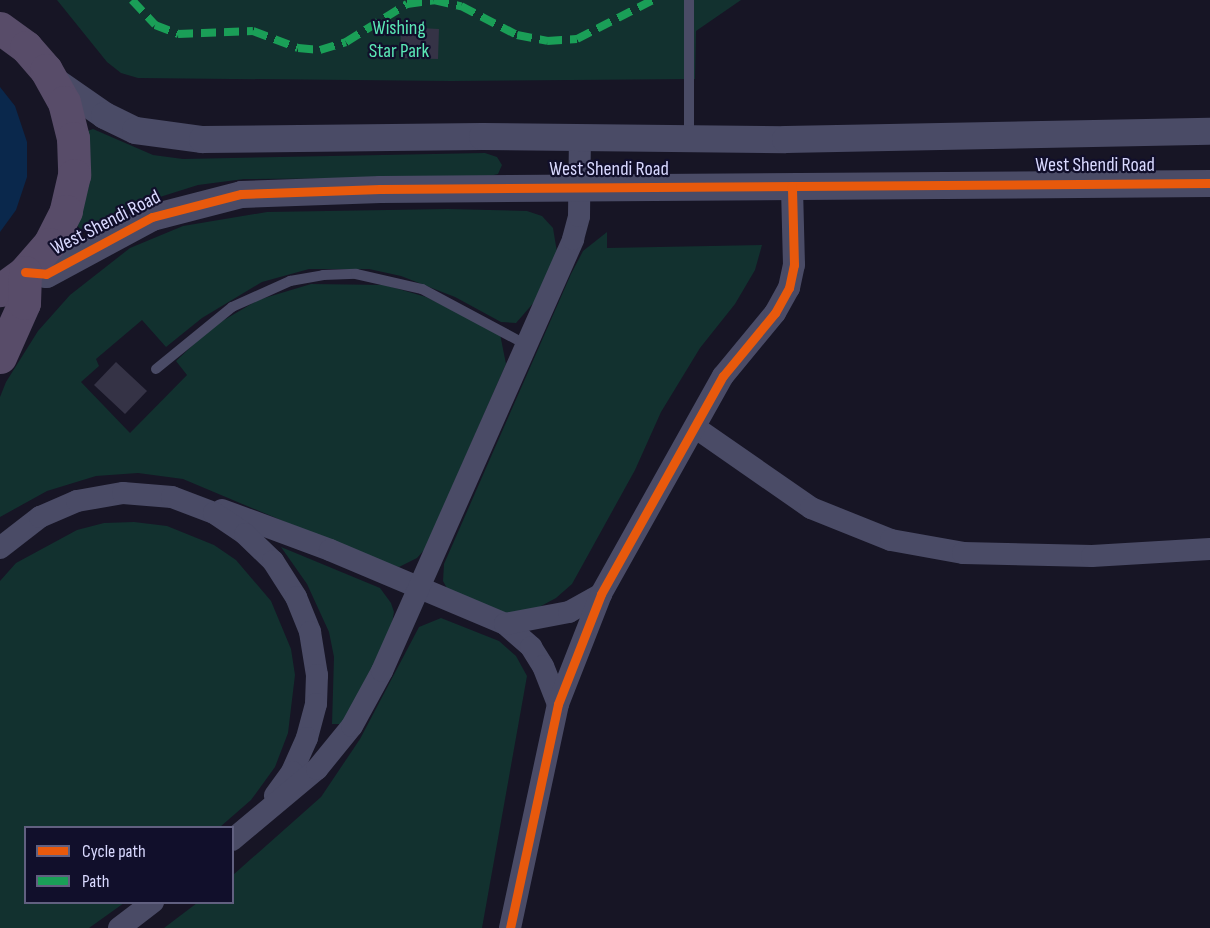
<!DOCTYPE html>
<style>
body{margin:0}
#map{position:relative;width:1210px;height:928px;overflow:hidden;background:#171525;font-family:"Sofia Sans Condensed",sans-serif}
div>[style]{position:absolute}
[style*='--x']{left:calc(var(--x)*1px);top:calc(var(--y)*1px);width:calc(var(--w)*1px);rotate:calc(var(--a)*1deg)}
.green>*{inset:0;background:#12312f}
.water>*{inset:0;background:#0a284c}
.building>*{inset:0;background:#353346}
.service>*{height:10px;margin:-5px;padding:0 5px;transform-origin:5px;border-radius:5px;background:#4a4b66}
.minor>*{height:22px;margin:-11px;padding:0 11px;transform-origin:11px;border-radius:11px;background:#4a4b66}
.tertiary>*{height:27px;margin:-13.5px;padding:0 13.5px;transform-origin:13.5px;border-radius:13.5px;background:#4a4b66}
.trunk>*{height:33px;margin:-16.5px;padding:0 16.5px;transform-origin:16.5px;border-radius:16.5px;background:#584c69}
.quiet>*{height:8px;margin-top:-4px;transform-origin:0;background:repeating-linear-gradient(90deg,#1a9f57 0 15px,transparent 0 23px)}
.cycleway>*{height:9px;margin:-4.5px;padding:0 4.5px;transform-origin:4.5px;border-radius:4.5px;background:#e8590c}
span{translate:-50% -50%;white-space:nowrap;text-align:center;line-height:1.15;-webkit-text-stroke:4.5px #110f2b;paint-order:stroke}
.park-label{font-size:20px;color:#5be8b6}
.street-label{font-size:20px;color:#d9d9ff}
.legend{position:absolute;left:24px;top:826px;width:210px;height:78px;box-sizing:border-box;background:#110f2b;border:2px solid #616080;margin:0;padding:8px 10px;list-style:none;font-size:18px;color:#d9d9ff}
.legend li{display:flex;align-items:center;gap:12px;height:30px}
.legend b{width:30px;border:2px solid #616080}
</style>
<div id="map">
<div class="green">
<i style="clip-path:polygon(57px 0,741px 0,696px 31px,695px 79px,451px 81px,138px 78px,121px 73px,107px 62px)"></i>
<i style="clip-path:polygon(93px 129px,153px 155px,183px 159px,485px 153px,497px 157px,502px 165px,498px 174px,485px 177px,244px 179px,198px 185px,144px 202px,82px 231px,76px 224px,88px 189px,90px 167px,85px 132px)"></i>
<i style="clip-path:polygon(448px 209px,527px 211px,542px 216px,553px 228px,557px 252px,536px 300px,516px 323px,501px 322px,455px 297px,401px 276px,369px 269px,309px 269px,262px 282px,202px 318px,166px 347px,142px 320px,96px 359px,99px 366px,81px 382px,130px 433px,187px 375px,176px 361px,212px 327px,258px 300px,311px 284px,385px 285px,426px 297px,500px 334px,506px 364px,425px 549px,417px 558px,399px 567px,378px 561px,183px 479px,138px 473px,96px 476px,47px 491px,0 517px,0 397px,6px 382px,38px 331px,70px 295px,130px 248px,183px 226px,267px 212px)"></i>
<i style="clip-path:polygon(607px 232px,607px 248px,762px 245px,755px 270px,735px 304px,700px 348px,661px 412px,635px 470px,572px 584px,556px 598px,528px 613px,506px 617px,449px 592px,443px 581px,444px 564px,571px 274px,583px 251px)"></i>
<i style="clip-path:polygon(134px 522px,167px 526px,214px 545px,236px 560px,271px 601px,291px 649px,295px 675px,288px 733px,275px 767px,251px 800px,220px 827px,26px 828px,26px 902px,124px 903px,89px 928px,0 928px,0 581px,16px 563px,77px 530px,104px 523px)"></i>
<i style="clip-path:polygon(281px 547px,380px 588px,391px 603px,394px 612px,391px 629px,343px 724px,332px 724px,334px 657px,329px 632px,307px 584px)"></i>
<i style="clip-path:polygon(441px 618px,499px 641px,516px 656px,527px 676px,482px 928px,164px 928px,197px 903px,232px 902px,233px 875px,321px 797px,360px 739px,419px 627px)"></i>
</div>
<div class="water">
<i style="clip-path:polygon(0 87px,15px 106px,27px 142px,27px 177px,16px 210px,0 232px)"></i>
</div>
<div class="building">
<i style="clip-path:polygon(401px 27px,439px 29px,438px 59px,400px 58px)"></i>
<i style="clip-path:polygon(116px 362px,147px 391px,125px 414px,94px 385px)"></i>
</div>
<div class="service">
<i style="--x:689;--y:0;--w:138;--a:90"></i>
<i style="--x:156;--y:369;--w:98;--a:-39.2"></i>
<i style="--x:232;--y:307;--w:64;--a:-24.1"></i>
<i style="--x:290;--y:281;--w:34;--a:-10"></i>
<i style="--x:323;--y:275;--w:33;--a:-2"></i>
<i style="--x:356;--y:274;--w:68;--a:12.8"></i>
<i style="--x:422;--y:289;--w:119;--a:28.1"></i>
</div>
<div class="minor">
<i style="--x:696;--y:428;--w:140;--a:34.8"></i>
<i style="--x:811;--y:508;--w:86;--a:21.8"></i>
<i style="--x:891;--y:540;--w:73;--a:10.2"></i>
<i style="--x:963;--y:553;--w:129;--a:1.3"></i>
<i style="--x:1092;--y:556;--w:118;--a:-3.4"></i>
<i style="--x:222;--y:510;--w:115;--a:20.3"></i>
<i style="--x:330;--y:550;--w:190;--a:22.9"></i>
<i style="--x:505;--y:624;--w:35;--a:41"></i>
<i style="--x:531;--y:647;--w:22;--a:58"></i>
<i style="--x:543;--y:666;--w:41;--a:68.5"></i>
<i style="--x:0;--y:548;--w:51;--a:-37.8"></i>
<i style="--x:40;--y:517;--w:40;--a:-23.4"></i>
<i style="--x:77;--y:501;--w:47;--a:-9.9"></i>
<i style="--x:123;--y:493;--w:49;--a:4.7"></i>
<i style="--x:172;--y:497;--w:45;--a:20.9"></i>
<i style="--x:214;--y:513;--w:37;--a:34"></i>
<i style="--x:245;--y:534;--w:39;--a:44"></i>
<i style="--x:273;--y:561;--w:43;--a:57.4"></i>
<i style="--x:296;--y:597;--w:38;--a:68"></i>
<i style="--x:310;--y:632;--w:44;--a:80.8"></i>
<i style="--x:317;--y:675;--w:29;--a:92"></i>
<i style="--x:316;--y:704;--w:35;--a:105"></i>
<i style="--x:307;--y:738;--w:37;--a:114"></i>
<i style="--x:292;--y:772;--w:29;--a:126"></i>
<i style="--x:505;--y:624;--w:65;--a:-10.6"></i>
<i style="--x:569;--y:612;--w:37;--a:-29"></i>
<i style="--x:232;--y:840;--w:111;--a:-39.9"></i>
<i style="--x:317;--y:769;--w:55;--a:-50.9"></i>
<i style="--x:352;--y:726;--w:63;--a:-61.4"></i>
<i style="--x:382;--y:671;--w:472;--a:-66.1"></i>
<i style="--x:573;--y:239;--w:24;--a:-75"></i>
<i style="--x:579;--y:216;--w:78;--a:-89.3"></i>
<i style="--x:119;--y:928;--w:43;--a:-37.4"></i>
<i style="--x:510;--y:928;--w:229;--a:-77.9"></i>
<i style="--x:558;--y:704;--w:118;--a:-68.6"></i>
<i style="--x:601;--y:594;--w:250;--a:-60.8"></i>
<i style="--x:723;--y:376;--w:82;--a:-50.5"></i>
<i style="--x:775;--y:313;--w:29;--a:-61"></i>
<i style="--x:789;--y:288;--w:24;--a:-78"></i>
<i style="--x:794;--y:265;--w:79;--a:-91.5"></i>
</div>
<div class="tertiary">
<i style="--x:51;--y:78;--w:65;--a:34.9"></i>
<i style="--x:104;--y:115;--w:34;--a:26"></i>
<i style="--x:135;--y:130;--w:68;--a:7.7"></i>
<i style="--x:202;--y:139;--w:280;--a:-0.6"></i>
<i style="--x:482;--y:136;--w:303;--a:0.6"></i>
<i style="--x:785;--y:139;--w:425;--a:-1.1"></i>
<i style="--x:25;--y:272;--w:21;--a:5"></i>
<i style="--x:46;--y:274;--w:120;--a:-28.3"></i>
<i style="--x:152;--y:217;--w:92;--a:-14.5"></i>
<i style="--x:241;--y:194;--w:139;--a:-2.1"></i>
<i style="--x:380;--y:189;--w:830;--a:-0.41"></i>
</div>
<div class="trunk">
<i style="--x:0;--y:28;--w:32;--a:36"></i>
<i style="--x:26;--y:47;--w:30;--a:49"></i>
<i style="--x:46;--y:70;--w:37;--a:61"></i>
<i style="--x:64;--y:102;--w:37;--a:76"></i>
<i style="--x:73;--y:138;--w:37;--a:88"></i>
<i style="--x:74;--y:175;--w:37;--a:103"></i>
<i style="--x:66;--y:211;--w:37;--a:117"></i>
<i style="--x:49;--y:244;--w:37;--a:131"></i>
<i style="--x:25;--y:272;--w:31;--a:144"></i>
<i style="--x:0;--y:357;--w:59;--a:-66"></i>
<i style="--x:24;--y:303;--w:31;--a:-88"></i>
</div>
<div class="quiet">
<i style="--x:132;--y:0;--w:34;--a:47"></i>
<i style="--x:155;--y:25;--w:25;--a:21"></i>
<i style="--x:178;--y:34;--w:75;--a:-2.3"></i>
<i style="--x:253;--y:31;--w:48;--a:20.7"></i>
<i style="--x:298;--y:48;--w:22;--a:5"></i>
<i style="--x:320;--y:50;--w:27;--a:-17"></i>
<i style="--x:346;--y:42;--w:72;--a:-31.9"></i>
<i style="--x:407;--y:4;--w:27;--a:-8"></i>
<i style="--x:434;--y:0;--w:28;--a:13"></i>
<i style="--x:461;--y:6;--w:63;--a:27.4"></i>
<i style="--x:517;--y:35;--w:31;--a:11"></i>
<i style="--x:547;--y:41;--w:30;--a:-4"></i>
<i style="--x:577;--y:39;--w:85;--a:-27.2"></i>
</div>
<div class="cycleway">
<i style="--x:25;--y:272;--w:21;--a:5"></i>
<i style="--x:46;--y:274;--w:120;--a:-28.3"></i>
<i style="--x:152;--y:217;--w:92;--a:-14.5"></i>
<i style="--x:241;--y:194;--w:139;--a:-2.1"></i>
<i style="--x:380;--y:189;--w:830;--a:-0.41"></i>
<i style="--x:510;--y:928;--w:229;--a:-77.9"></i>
<i style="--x:558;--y:704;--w:118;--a:-68.6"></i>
<i style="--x:601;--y:594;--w:250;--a:-60.8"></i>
<i style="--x:723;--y:376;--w:82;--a:-50.5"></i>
<i style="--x:775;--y:313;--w:29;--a:-61"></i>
<i style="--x:789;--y:288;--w:24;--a:-78"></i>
<i style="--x:794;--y:265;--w:79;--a:-91.5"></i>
</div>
<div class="park-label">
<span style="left:399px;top:40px">Wishing<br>Star Park</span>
</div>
<div class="street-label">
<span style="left:1095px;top:165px">West Shendi Road</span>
<span style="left:609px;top:169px">West Shendi Road</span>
<span style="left:106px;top:223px;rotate:-27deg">West Shendi Road</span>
</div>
<ul class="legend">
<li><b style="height:8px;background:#e8590c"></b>Cycle path</li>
<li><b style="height:8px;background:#1a9f57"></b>Path</li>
</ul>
</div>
